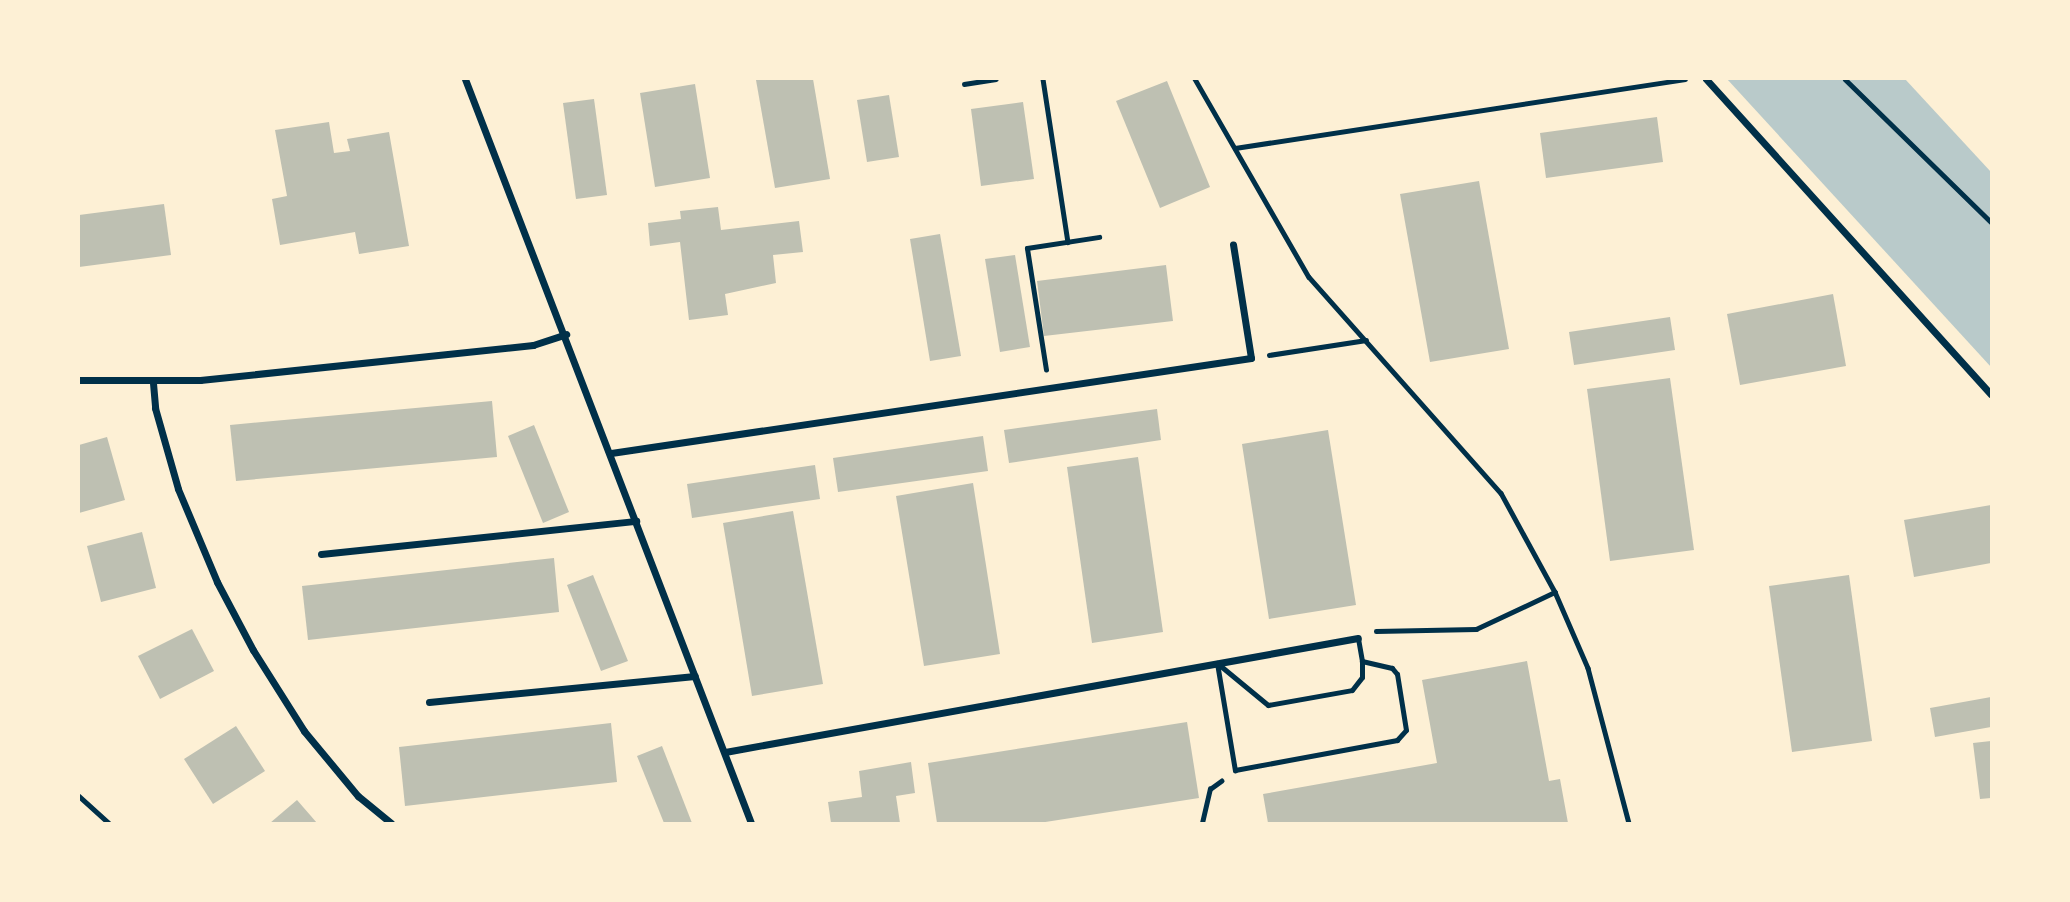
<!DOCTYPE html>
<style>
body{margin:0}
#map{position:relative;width:2070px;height:902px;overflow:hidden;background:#fdf0d5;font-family:Signika,sans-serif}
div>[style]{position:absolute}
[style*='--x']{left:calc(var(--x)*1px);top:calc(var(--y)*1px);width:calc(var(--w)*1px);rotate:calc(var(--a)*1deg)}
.green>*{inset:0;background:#b9caca}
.building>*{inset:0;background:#bec0b2}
.path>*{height:4.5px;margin:-2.25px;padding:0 2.25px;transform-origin:2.25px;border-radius:2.25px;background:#003049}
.service>*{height:5px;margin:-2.5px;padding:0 2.5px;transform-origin:2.5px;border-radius:2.5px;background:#003049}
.minor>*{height:7px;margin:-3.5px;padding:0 3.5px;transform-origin:3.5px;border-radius:3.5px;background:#003049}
span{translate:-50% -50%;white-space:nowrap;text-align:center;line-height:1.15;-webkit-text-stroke:6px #fdf0d5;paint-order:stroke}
.frame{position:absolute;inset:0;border:80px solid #fdf0d5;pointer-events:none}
</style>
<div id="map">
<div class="green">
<i style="clip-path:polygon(1727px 79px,1905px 79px,1991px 172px,1991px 367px)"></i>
</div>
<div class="building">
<i style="clip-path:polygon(813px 79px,830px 179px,775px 188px,756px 80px)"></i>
<i style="clip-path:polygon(1167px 81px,1210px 187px,1160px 208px,1116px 101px)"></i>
<i style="clip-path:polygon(695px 84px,710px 178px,655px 187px,640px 93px)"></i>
<i style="clip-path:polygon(889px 95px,899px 157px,867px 162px,857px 100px)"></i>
<i style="clip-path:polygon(594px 99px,607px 195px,576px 199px,563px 103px)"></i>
<i style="clip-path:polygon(1023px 102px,1034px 179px,981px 186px,971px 109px)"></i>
<i style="clip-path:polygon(1657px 117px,1663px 162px,1546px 178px,1540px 133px)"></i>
<i style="clip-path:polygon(329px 122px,334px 153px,350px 151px,347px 139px,389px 132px,409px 246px,359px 254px,355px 232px,280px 245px,272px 199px,287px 196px,275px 130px)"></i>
<i style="clip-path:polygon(1479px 181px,1509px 349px,1430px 362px,1400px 194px)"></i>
<i style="clip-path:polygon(164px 204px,171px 255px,79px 267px,79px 215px)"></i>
<i style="clip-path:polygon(718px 207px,721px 230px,799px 221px,803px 252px,773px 255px,776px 283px,725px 294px,728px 315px,689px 320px,680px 242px,650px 246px,648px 223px,681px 219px,680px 211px)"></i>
<i style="clip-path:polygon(940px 234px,961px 356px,930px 361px,910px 239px)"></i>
<i style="clip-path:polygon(1015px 255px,1030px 347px,1000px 352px,985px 259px)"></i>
<i style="clip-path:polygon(1166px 265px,1173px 321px,1044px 336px,1037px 281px)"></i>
<i style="clip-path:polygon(1833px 294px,1846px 366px,1740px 385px,1727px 314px)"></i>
<i style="clip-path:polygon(1670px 317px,1675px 350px,1574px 365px,1569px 332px)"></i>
<i style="clip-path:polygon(1670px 378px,1694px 550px,1610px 561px,1587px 389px)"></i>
<i style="clip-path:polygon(492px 401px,497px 457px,236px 481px,230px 425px)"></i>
<i style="clip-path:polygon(1157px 409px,1161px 440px,1009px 463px,1004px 430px)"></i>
<i style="clip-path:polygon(534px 425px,569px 512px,543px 523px,508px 436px)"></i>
<i style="clip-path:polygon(1328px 430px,1356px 605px,1269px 619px,1242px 444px)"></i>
<i style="clip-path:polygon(983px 436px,988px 471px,838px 492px,833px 458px)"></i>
<i style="clip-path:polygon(107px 437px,125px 500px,79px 513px,79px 445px)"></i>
<i style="clip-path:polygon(1138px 457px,1163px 632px,1092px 643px,1067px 467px)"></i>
<i style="clip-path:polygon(815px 465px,820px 499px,692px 518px,687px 484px)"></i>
<i style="clip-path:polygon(973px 483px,1000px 654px,924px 666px,896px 496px)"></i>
<i style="clip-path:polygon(1991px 505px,1991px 563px,1914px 577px,1904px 520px)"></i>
<i style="clip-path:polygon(793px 511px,823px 684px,752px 696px,723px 523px)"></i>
<i style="clip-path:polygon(142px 532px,156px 588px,101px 602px,87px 546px)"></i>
<i style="clip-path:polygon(554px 558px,559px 612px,308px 640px,302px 586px)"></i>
<i style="clip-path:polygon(593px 575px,628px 661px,601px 671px,567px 585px)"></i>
<i style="clip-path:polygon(1849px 575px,1872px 741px,1792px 752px,1769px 586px)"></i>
<i style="clip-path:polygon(192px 629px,214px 671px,160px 699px,138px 656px)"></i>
<i style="clip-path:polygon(1527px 661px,1549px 781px,1560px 779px,1568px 823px,1268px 823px,1263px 794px,1437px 763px,1422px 680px)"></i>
<i style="clip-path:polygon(1991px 697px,1991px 727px,1935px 737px,1930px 708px)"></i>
<i style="clip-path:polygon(1187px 722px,1199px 798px,1039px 823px,937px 823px,928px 763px)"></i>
<i style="clip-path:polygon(611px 723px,617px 782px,405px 806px,399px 747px)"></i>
<i style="clip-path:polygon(236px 726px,265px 771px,213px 804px,184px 759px)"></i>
<i style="clip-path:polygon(1991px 741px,1991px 798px,1980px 799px,1973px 743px)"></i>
<i style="clip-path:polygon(662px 746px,692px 823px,664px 823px,637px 756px)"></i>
<i style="clip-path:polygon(911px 762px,915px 793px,896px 796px,900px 823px,831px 823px,828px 802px,862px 797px,859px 771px)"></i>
<i style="clip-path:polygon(297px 800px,317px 823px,270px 823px)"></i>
</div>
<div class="path">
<i style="--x:1043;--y:79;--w:165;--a:81.3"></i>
<i style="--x:1195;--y:79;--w:228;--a:60.1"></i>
<i style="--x:1309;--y:277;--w:289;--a:48.4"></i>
<i style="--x:1501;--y:493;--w:113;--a:61.4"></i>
<i style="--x:1555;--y:592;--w:83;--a:66.5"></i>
<i style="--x:1588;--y:668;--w:160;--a:75.2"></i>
<i style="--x:1845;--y:79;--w:204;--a:44.4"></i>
<i style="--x:964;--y:84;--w:32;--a:-9"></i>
<i style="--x:1235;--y:148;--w:455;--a:-8.7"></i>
<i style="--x:1269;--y:355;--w:98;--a:-8.8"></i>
<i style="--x:1046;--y:370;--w:123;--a:-98.9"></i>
<i style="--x:1027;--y:248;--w:73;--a:-8.7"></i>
<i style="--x:1376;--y:631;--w:100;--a:-1.1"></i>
<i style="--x:1476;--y:629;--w:87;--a:-25.1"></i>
<i style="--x:79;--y:796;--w:40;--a:42"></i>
<i style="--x:1202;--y:823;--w:35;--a:-77"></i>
<i style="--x:1210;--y:789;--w:14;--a:-36"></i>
</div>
<div class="service">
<i style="--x:1217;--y:663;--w:109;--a:80.5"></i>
<i style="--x:1235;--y:770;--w:165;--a:-10.5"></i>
<i style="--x:1397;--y:740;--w:13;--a:-48"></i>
<i style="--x:1406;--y:730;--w:57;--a:-99.1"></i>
<i style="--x:1397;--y:674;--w:8;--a:-130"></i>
<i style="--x:1392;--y:668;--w:31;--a:-167"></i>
<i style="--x:1362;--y:661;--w:23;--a:-100"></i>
<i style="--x:1217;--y:663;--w:66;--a:39.5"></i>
<i style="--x:1268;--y:705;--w:85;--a:-10.1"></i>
<i style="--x:1352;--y:690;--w:16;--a:-52"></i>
<i style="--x:1362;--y:677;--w:16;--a:-90"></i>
</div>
<div class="minor">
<i style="--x:465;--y:79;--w:797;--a:68.97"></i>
<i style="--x:1706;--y:79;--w:425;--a:47.9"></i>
<i style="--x:79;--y:380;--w:121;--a:0"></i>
<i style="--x:200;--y:380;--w:335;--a:-6"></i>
<i style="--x:533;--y:345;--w:35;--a:-18"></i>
<i style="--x:153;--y:383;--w:25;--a:85"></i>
<i style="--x:155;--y:408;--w:84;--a:74.1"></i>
<i style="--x:178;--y:489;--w:101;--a:67.2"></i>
<i style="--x:217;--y:582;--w:77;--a:62.1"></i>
<i style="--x:253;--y:650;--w:96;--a:57.8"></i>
<i style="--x:304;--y:731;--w:85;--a:50.3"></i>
<i style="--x:358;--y:796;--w:43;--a:39.3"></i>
<i style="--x:611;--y:453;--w:647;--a:-8.44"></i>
<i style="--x:1251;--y:358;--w:115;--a:-99"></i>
<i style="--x:321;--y:554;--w:317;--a:-6"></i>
<i style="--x:429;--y:702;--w:267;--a:-5.6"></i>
<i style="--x:725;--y:752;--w:643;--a:-10.21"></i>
</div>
<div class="frame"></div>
</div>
